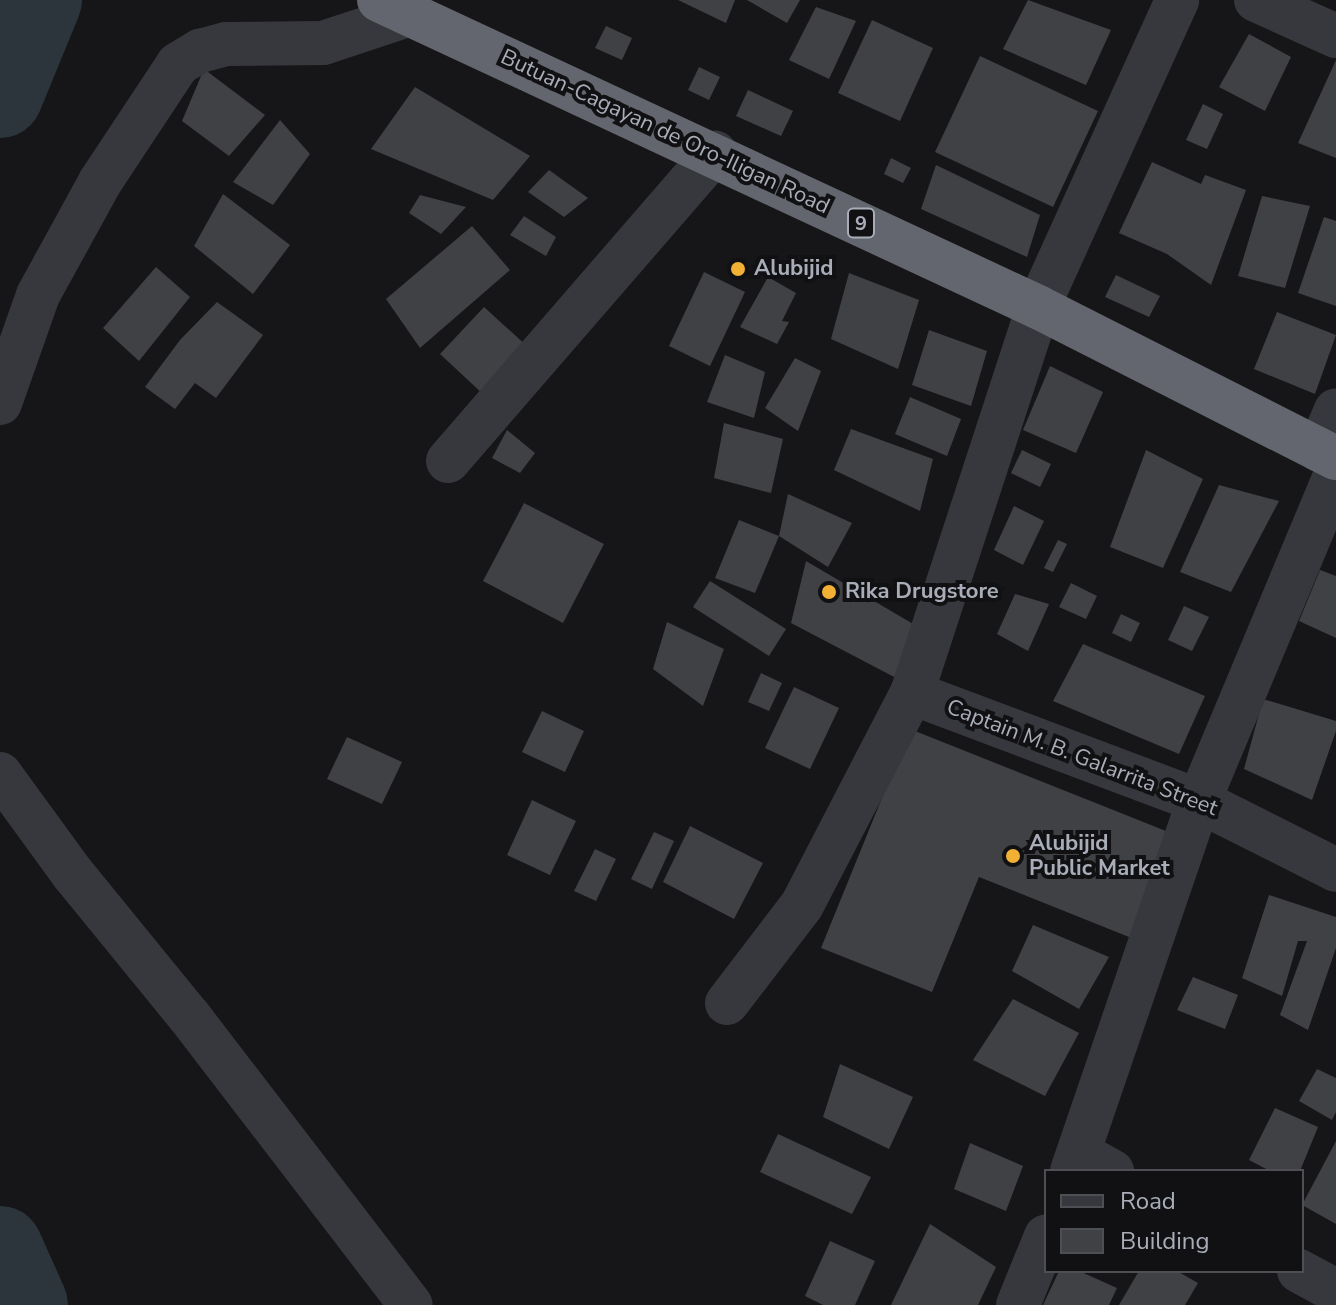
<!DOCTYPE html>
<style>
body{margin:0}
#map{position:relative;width:1336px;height:1305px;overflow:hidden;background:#161618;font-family:"Nunito Sans",sans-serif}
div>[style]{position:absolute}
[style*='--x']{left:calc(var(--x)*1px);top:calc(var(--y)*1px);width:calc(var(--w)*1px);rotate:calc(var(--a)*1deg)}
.river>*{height:86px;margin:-43px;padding:0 43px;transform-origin:43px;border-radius:43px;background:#2c353c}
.building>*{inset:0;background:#404145}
.minor>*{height:44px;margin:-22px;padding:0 22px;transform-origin:22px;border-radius:22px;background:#37383d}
.highway>*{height:44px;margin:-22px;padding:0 22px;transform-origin:22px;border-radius:22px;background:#63666e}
.dots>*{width:22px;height:22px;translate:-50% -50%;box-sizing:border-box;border:4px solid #111113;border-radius:50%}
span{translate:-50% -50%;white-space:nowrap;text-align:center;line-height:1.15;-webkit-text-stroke:8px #111113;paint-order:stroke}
.shield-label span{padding:2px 6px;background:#111113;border:2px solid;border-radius:6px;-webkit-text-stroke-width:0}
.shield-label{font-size:20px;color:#a8adb8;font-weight:700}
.street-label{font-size:22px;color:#a8adb8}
.poi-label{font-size:22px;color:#a8adb8;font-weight:700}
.left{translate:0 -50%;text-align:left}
.legend{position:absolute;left:1044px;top:1169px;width:260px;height:104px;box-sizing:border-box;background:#111113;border:2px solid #4d4f55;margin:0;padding:10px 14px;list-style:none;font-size:24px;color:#a8adb8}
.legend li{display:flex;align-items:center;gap:16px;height:40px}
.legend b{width:40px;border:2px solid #4d4f55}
</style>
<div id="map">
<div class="river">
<i style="--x:0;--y:95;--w:103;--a:-67.7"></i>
<i style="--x:0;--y:1249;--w:61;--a:65.9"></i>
</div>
<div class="building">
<i style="clip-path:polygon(678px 0,735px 0,726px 23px)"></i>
<i style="clip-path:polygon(747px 0,800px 0,787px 23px)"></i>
<i style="clip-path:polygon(1028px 0,1111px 30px,1086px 85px,1003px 49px)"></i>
<i style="clip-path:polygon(816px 7px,856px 21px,829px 79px,789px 60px)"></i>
<i style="clip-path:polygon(872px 20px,933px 48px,900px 121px,838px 93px)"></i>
<i style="clip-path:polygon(606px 26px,632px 38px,622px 60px,595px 48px)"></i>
<i style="clip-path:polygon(1249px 34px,1291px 57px,1265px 111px,1219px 87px)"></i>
<i style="clip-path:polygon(980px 56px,1098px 111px,1053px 207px,935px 152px)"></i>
<i style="clip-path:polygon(1336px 60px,1336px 158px,1298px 143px)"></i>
<i style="clip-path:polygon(699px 67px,720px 77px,709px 100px,688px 90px)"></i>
<i style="clip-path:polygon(204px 69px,265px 115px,229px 156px,182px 121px)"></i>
<i style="clip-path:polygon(415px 87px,530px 156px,493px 200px,371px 149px)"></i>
<i style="clip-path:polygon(748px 90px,793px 111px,781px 136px,736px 116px)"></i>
<i style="clip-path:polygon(1203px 104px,1223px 114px,1207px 149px,1186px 140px)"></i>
<i style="clip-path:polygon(280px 120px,310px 154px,273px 205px,233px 182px)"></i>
<i style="clip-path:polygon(891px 158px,911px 168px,903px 183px,884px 174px)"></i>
<i style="clip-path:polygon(1152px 162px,1201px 184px,1205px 175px,1246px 190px,1211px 285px,1167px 254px,1119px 233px)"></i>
<i style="clip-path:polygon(936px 165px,1040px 215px,1027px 257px,921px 209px)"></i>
<i style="clip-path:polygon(549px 170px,588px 198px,564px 217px,528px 192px)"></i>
<i style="clip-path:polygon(223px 194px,290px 245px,253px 294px,194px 246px)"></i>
<i style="clip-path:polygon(420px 195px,466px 207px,441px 234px,409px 213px)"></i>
<i style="clip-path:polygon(1262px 196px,1310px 206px,1285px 288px,1238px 276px)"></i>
<i style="clip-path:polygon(524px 216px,556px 237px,546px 256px,510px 235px)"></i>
<i style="clip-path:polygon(1324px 217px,1336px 221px,1336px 306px,1298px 293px)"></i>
<i style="clip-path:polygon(472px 226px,510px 270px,420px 348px,386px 299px)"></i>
<i style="clip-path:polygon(156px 267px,190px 297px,139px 361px,103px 328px)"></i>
<i style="clip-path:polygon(704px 272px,745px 292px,710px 366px,669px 346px)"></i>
<i style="clip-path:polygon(849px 273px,919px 300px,898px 369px,831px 339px)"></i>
<i style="clip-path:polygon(1116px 275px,1160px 296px,1149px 317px,1105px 297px)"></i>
<i style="clip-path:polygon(768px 277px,796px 293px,782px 321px,789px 322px,777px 344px,740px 327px)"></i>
<i style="clip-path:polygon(217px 302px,263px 335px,216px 398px,195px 383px,175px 409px,145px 387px,180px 340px)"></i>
<i style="clip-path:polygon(484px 307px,528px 347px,484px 395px,440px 354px)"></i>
<i style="clip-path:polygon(1277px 312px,1336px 335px,1315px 394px,1254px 369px)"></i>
<i style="clip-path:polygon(929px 330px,987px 351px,971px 406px,912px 385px)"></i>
<i style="clip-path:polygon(725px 355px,765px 372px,754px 418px,707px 402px)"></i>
<i style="clip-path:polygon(795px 358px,821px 371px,798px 431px,765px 408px)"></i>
<i style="clip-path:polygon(1050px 366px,1103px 392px,1076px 453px,1023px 430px)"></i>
<i style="clip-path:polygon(910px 397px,961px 419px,947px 456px,895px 434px)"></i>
<i style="clip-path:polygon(724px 423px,783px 439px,771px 493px,714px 478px)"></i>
<i style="clip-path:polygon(851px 429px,933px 459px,920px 511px,834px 470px)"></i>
<i style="clip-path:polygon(507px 430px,535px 453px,520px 473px,492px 458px)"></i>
<i style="clip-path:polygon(1022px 450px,1051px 464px,1040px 487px,1011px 473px)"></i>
<i style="clip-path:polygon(1146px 450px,1203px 479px,1163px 568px,1110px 547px)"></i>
<i style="clip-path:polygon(1219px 485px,1279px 501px,1231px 592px,1180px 572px)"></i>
<i style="clip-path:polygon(788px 494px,852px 523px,828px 567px,779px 536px)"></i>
<i style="clip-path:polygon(524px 503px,604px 544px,563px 623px,483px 581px)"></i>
<i style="clip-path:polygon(1014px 506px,1044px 521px,1023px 565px,994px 550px)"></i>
<i style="clip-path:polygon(739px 520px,779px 536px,755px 593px,715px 578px)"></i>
<i style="clip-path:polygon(1058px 540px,1067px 544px,1053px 572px,1044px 568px)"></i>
<i style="clip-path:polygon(806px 561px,920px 628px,896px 678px,791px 623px)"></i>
<i style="clip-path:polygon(1320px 570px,1336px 576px,1336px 638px,1299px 621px)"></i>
<i style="clip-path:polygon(710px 581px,786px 629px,769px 656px,693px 607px)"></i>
<i style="clip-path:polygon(1071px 583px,1097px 596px,1086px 619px,1059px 607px)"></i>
<i style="clip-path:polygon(1015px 594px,1049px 604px,1028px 651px,997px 634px)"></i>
<i style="clip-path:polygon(1184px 606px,1209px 617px,1192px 651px,1168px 640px)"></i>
<i style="clip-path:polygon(1121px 614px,1140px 623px,1131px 642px,1112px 633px)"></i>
<i style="clip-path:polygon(667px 622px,724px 649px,703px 706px,653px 669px)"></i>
<i style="clip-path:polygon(1083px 644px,1205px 696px,1179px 754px,1053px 701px)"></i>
<i style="clip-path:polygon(761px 673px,782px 683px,769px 711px,748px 702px)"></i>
<i style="clip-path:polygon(794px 687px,839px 708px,810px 769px,765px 748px)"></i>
<i style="clip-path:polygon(1263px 699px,1336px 721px,1336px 731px,1312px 800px,1244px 769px)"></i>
<i style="clip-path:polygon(542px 711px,584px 731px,565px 772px,522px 752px)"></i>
<i style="clip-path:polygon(910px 729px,1176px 835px,1134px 939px,979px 877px,932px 992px,821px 948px)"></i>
<i style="clip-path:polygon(347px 737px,402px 762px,382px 804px,327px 779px)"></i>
<i style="clip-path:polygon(532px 800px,576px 821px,550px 875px,507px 855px)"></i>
<i style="clip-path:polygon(690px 826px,763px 863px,734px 919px,663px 882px)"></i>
<i style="clip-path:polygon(654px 832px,674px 841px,652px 889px,631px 879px)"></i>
<i style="clip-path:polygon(595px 849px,616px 859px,596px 901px,574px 891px)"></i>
<i style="clip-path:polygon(1269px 895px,1336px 917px,1336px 948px,1308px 1030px,1280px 1015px,1307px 941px,1298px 941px,1282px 996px,1242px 978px)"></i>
<i style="clip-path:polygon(1033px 925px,1109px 957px,1079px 1009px,1012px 971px)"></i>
<i style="clip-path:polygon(1193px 977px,1238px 995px,1225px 1029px,1177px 1010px)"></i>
<i style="clip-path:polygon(1013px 999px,1079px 1033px,1045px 1096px,973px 1060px)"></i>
<i style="clip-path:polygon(840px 1064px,913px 1097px,889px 1149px,823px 1117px)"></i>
<i style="clip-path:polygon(1317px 1069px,1336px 1078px,1336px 1112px,1332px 1120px,1299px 1101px)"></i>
<i style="clip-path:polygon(1275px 1108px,1318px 1127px,1300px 1171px,1270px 1171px,1249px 1160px)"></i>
<i style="clip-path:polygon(778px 1134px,871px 1177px,852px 1214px,760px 1172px)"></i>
<i style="clip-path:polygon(1336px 1141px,1336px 1224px,1302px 1205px)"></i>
<i style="clip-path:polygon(970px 1143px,1023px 1166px,1006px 1211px,954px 1189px)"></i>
<i style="clip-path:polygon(930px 1224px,996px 1267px,978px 1305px,891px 1305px)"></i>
<i style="clip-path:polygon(830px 1241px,875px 1261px,855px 1305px,823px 1305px,805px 1296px)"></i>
<i style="clip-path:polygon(1059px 1271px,1079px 1271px,1117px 1288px,1109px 1305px,1043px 1305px)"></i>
<i style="clip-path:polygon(1139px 1271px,1177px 1271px,1198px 1283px,1185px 1305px,1119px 1305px)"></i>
</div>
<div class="minor">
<i style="--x:1256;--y:0;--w:88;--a:24.2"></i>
<i style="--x:0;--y:403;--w:114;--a:-70.6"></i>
<i style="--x:38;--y:295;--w:129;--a:-61.2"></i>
<i style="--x:100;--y:182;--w:141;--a:-56.5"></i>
<i style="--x:178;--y:64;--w:26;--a:-31"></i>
<i style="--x:200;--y:51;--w:27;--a:-15"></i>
<i style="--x:226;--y:44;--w:97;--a:-0.6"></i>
<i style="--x:323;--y:43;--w:93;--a:-18.2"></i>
<i style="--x:1319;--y:450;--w:43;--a:-67"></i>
<i style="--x:448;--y:461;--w:408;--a:-49.1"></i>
<i style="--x:912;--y:693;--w:307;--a:20.6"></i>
<i style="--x:1199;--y:801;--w:153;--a:26.7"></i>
<i style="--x:0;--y:774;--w:124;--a:53.9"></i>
<i style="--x:73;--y:874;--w:183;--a:50.8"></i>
<i style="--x:189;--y:1016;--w:364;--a:52.5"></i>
<i style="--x:727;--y:1003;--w:123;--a:-52.6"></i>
<i style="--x:802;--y:905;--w:239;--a:-62.6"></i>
<i style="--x:912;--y:693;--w:406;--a:-71.9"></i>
<i style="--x:1038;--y:307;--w:337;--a:-65.6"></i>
<i style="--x:1079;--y:1153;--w:38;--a:29"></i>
<i style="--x:1072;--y:1171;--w:391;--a:-71.1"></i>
<i style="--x:1199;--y:801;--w:355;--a:-67.3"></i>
<i style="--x:1299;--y:1271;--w:42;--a:28.4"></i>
<i style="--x:1018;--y:1305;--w:74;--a:-67.9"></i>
</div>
<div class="highway">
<i style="--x:379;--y:0;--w:727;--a:24.98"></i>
<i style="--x:1038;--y:307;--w:334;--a:26.9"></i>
</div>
<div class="dots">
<i style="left:738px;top:269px;background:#f2b134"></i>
<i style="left:829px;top:592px;background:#f2b134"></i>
<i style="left:1013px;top:856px;background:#f2b134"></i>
</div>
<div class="shield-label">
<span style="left:861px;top:223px">9</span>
</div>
<div class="street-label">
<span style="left:665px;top:132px;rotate:25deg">Butuan-Cagayan de Oro-Iligan Road</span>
<span style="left:1082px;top:758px;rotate:21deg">Captain M. B. Galarrita Street</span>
</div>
<div class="poi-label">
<span class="left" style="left:754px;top:269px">Alubijid</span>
<span class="left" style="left:845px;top:592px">Rika Drugstore</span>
<span class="left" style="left:1029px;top:856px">Alubijid<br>Public Market</span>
</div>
<ul class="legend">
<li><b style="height:10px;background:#37383d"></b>Road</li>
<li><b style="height:22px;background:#404145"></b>Building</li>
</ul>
</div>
